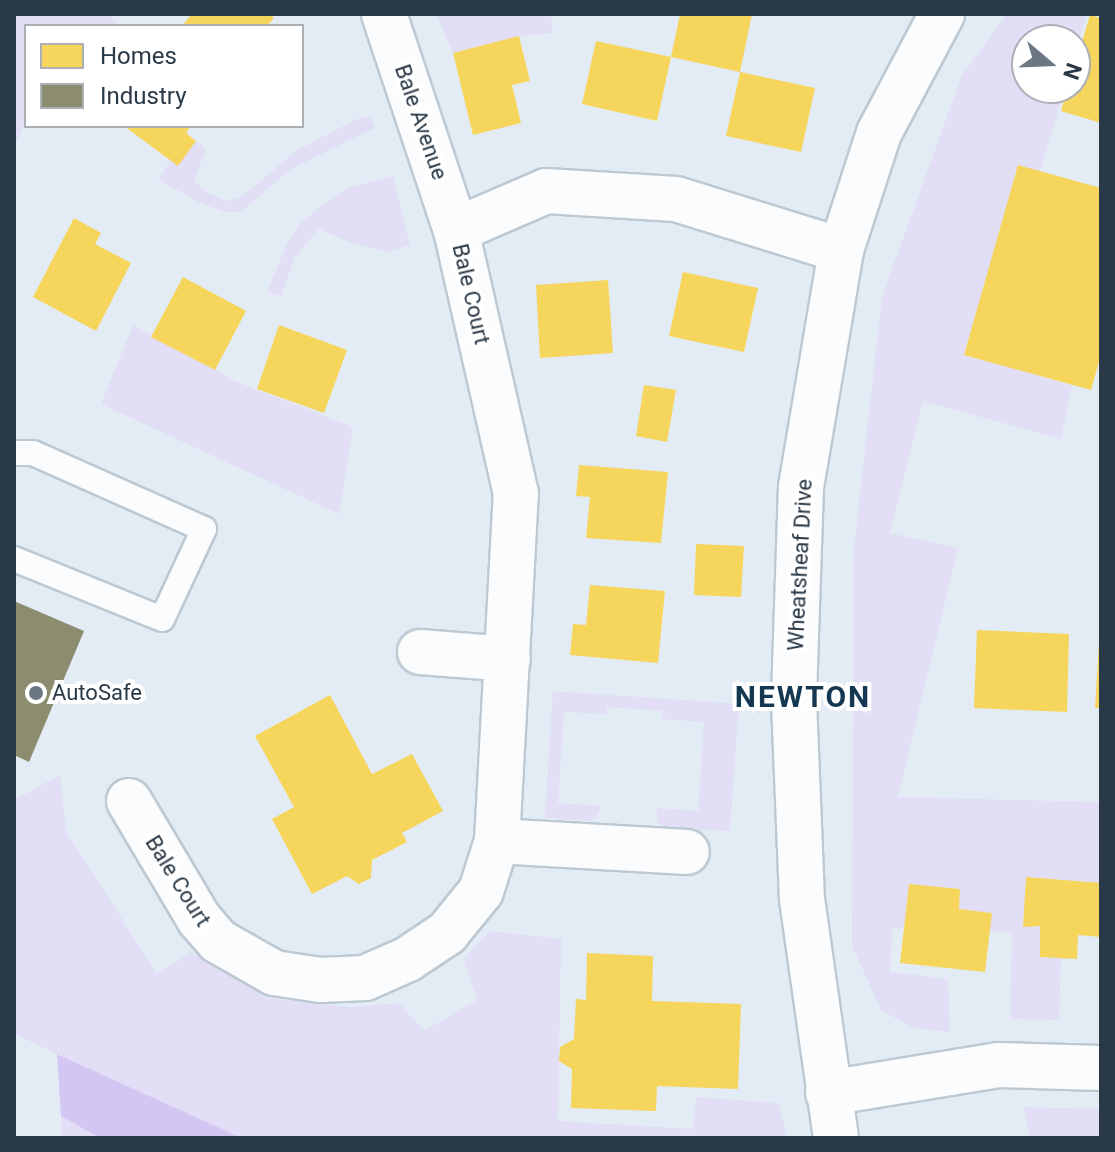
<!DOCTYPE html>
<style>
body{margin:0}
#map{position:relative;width:1115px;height:1152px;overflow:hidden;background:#e3ecf4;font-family:Roboto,sans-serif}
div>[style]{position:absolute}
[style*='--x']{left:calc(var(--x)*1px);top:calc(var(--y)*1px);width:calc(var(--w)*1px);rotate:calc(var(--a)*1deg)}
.green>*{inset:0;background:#e2def6}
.forest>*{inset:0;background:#d4c6f3}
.homes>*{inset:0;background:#f6d55c}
.industry>*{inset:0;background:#8c8c6e}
.roads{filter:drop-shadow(2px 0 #bdc9d2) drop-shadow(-2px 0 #bdc9d2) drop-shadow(0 2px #bdc9d2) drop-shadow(0 -2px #bdc9d2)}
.lane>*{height:24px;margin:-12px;padding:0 12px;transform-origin:12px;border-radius:12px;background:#fbfcfd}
.street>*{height:44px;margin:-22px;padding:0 22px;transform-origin:22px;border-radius:22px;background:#fbfcfd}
.secondary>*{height:44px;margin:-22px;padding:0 22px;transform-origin:22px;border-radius:22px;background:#fbfcfd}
.dots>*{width:22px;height:22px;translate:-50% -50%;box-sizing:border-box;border:4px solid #fff;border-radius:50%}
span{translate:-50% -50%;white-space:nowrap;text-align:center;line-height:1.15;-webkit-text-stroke:8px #fff;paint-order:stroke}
.street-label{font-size:22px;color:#2a3947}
.poi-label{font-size:22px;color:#2a3947}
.left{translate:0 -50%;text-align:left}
.district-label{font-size:30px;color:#143752;font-weight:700;letter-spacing:2px}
.frame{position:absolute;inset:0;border:16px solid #2a3947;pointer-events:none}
.legend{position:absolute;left:24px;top:24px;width:280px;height:104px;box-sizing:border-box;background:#fff;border:2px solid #aab0b5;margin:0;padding:10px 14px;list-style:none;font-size:24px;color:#2a3947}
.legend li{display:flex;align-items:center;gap:16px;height:40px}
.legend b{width:40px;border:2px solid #aab0b5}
.north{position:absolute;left:1011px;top:24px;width:80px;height:80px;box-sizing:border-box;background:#fff;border:2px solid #aab0b5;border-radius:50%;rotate:109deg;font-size:22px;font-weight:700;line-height:32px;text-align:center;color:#2a3947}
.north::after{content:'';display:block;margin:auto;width:28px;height:36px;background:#6b7884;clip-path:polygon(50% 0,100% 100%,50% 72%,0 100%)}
</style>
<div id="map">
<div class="green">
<i style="clip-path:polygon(14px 14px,108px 14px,120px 26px,26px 26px,26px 119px,14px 149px)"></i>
<i style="clip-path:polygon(436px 14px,551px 14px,553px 33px,519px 36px,453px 53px)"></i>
<i style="clip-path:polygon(1007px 14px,1087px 14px,1075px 54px,1075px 40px,1027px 40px,1027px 88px,1065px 88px,1040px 171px,1018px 165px,965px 355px,1072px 385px,1061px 439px,923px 401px,890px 533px,958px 548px,898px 797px,1101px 802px,1101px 883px,1026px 878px,1023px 926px,1040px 926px,1061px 957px,1059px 1020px,1010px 1019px,1012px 933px,990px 931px,991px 913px,959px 909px,960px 889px,909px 884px,904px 929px,892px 928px,890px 972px,948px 979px,950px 1032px,913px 1028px,881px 1010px,852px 946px,854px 548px,882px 297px,962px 75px)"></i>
<i style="clip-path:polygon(370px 116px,375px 128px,289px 170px,241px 212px,225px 212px,198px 202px,158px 179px,171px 160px,196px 141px,206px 149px,194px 181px,208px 193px,227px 201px,240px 198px,297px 150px,357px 119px)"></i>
<i style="clip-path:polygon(393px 176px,410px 245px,388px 252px,352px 243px,319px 229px,295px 257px,281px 296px,267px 292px,287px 243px,299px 225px,322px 205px,351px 187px)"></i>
<i style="clip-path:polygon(133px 325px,235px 381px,353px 427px,339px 514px,101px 404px)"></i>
<i style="clip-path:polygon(553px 691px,739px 704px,730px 831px,665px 828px,658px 822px,656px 808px,698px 811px,704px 722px,662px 719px,662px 711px,607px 707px,607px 714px,564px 712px,558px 803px,601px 806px,596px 818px,589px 821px,545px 818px)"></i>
<i style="clip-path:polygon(60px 775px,66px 831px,157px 974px,192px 952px,269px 998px,349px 1007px,399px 1003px,424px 1031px,477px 1000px,464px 959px,490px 931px,561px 939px,558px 1121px,693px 1129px,696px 1097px,779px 1103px,787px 1138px,242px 1138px,14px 1034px,14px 800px)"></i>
<i style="clip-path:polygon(1024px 1107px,1101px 1109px,1101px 1138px,1030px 1138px)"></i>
<i style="clip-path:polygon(61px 1116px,100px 1138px,62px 1138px)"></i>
</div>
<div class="forest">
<i style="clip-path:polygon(57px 1054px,242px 1138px,100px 1138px,61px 1116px)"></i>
</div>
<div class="homes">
<i style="clip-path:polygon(192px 14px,269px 14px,274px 18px,267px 26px,182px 26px)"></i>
<i style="clip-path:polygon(680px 14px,752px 14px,740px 72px,671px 57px)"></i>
<i style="clip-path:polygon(1090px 15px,1101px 18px,1101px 123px,1061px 111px,1068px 88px,1075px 88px,1075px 65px)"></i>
<i style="clip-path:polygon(519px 36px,530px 81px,512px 85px,521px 123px,473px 135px,453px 53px)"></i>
<i style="clip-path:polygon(596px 41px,671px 57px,657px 121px,582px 104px)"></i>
<i style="clip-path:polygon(740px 72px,815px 88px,801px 152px,726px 136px)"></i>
<i style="clip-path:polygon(124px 126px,191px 126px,186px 133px,196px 141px,178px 166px)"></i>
<i style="clip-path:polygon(1018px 165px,1101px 188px,1101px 355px,1091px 390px,964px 355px)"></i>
<i style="clip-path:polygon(74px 218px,101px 233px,95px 244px,131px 263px,96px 331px,33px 297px)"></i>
<i style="clip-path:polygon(683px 272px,758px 288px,744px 352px,669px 336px)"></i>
<i style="clip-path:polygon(183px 277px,246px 311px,215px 370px,151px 337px)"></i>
<i style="clip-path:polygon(608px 280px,613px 353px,540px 358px,536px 285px)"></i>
<i style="clip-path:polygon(279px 325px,347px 350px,324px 413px,257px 389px)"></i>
<i style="clip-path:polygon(644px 385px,676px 390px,667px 442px,636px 436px)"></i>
<i style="clip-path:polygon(579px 465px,668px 472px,661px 543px,586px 538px,590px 497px,576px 496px)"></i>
<i style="clip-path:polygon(696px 544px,744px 546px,741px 597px,694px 595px)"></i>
<i style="clip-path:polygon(590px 585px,665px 591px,658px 663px,570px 655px,573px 624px,586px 625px)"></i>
<i style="clip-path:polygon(977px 630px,1069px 634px,1067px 712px,974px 708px)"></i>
<i style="clip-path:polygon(1099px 642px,1101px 643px,1101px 708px,1095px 708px)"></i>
<i style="clip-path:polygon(330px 695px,372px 774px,412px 754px,443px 811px,402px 833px,407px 842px,372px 860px,371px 878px,359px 884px,347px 876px,312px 894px,272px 819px,294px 807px,255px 736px)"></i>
<i style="clip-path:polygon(1026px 877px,1101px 883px,1101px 937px,1078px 935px,1077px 959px,1040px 957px,1040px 926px,1023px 927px)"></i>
<i style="clip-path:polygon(909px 884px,960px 889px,959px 909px,992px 913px,985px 972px,900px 963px)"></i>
<i style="clip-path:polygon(587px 953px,653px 956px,652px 1001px,741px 1004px,738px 1089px,657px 1086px,656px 1111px,571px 1108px,572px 1069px,559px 1061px,560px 1047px,574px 1039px,576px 999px,586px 1000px)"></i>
</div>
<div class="industry">
<i style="clip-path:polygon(14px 601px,84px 631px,29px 762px,14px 755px)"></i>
</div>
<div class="roads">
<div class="lane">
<i style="--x:14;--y:453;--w:19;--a:0"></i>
<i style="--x:33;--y:453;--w:187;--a:24"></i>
<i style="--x:204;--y:529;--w:99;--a:115"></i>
<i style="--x:162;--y:619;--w:160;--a:-157.9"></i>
</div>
<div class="street">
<i style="--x:384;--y:14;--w:228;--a:71.6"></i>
<i style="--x:420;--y:652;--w:88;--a:4.5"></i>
<i style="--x:129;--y:801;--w:137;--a:59.3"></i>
<i style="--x:199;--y:919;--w:29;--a:49"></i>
<i style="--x:218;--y:941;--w:64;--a:29.7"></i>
<i style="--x:274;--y:973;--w:47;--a:8.7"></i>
<i style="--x:320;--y:980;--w:45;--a:-2.5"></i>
<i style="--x:365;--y:978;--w:47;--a:-23.8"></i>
<i style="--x:408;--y:959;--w:47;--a:-33.7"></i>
<i style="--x:447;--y:933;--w:54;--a:-51"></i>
<i style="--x:481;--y:891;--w:52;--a:-72.3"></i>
<i style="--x:497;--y:841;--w:348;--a:-86.9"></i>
<i style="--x:516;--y:494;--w:271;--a:-102.8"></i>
<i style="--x:456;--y:230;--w:98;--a:-23.4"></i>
<i style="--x:546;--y:191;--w:130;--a:3.5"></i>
<i style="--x:676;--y:199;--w:173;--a:17.2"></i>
<i style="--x:497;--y:841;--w:190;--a:3.3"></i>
<i style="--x:828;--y:1093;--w:173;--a:-9.3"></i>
<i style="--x:999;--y:1065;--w:102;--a:1.7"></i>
</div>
<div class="secondary">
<i style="--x:836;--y:1138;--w:240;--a:-98.1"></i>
<i style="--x:802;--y:900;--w:203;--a:-92.3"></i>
<i style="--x:794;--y:697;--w:210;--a:-88.1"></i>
<i style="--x:801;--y:487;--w:240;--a:-80.4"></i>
<i style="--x:841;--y:250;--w:123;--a:-72"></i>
<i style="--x:879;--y:133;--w:135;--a:-62.1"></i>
</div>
</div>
<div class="dots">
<i style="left:36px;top:693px;background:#6b7884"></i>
</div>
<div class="street-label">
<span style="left:421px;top:122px;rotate:71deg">Bale Avenue</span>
<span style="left:471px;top:294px;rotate:77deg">Bale Court</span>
<span style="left:800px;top:565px;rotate:-87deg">Wheatsheaf Drive</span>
<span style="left:178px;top:881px;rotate:58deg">Bale Court</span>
</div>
<div class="poi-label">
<span class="left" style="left:52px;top:693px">AutoSafe</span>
</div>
<div class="district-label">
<span style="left:803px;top:697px">NEWTON</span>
</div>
<div class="frame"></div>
<ul class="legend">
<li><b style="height:22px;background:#f6d55c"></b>Homes</li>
<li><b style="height:22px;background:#8c8c6e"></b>Industry</li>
</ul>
<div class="north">N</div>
</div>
